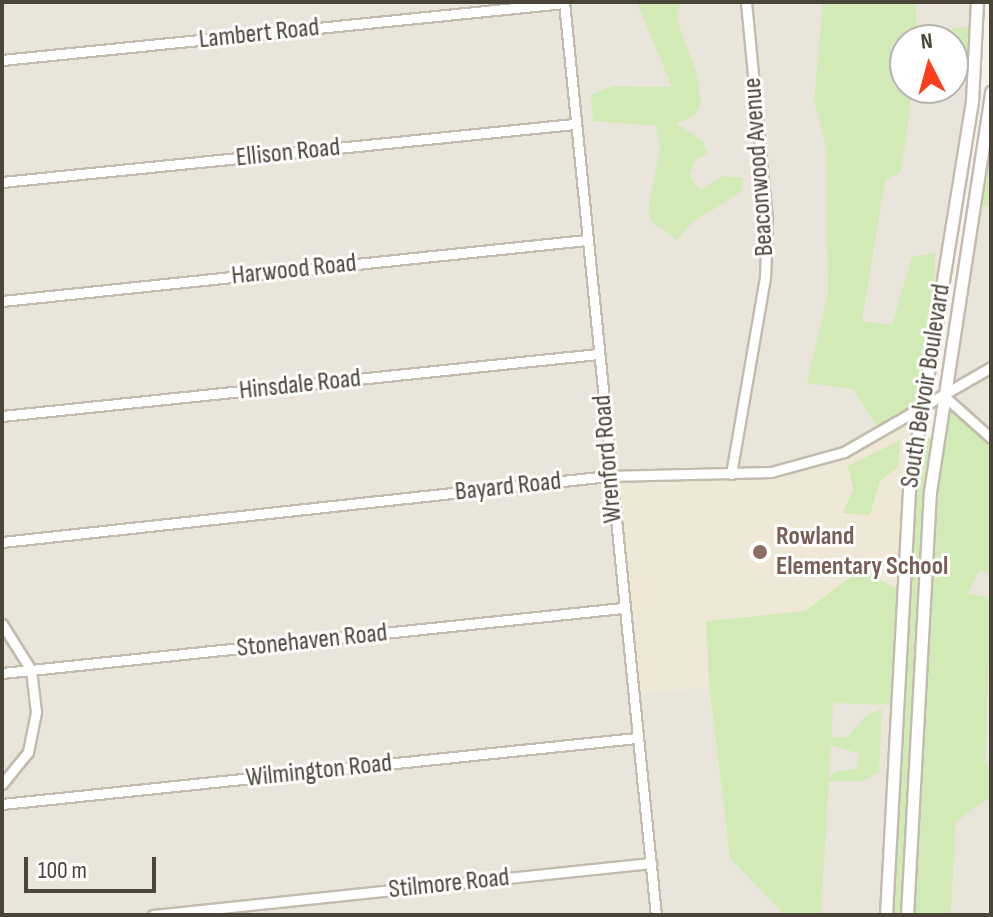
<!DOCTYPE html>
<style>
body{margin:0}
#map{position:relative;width:993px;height:917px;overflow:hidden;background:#f6f3ec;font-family:"Sofia Sans Condensed",sans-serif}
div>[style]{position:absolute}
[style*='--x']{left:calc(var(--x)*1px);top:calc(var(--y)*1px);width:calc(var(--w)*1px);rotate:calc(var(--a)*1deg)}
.residential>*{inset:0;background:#eae5da}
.education>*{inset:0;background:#efe8d6}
.green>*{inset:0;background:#d2eab5}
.roads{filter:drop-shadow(2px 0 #c2bbae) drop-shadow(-2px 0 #c2bbae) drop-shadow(0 2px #c2bbae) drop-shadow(0 -2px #c2bbae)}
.minor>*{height:9px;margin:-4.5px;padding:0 4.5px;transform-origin:4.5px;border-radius:4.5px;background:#fff}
.tertiary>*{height:11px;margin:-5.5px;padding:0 5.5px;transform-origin:5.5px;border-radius:5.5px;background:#fff}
.dots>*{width:22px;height:22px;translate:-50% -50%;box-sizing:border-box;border:4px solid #fff;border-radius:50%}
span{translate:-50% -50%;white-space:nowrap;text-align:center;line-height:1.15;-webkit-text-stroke:6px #fff;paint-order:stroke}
.street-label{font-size:26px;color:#4b4439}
.education-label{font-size:26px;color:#785e54;font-weight:700}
.left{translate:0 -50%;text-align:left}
.frame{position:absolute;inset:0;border:4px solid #4b4439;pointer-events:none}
.north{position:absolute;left:889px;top:24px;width:80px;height:80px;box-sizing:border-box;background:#fff;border:2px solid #b7b4b0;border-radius:50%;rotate:354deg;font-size:22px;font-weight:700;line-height:32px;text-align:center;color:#4b4439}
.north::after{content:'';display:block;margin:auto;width:28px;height:36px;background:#fc3f1d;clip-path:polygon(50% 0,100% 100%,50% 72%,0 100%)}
.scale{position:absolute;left:24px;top:857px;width:132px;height:36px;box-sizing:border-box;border:4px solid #4b4439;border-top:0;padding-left:10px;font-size:24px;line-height:28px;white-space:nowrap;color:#4b4439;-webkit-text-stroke:6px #fff;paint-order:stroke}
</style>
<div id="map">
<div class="residential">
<i style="clip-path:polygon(evenodd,2px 2px,977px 2px,975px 58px,943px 278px,894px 426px,632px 696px,709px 686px,730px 859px,785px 915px,2px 915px,2px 2px,905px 40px,953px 40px,953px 88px,905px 88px,905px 40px)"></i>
<i style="clip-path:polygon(974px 206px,991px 207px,991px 438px,944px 396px)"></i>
<i style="clip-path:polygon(991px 550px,991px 915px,951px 915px,968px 593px)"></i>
<i style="clip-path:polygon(833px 702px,896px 705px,886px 915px,821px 915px)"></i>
</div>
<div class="education">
<i style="clip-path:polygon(922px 408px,901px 590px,860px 570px,805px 611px,707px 621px,709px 686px,632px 696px,609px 476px,731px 474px,813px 464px)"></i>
</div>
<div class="green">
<i style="clip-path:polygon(637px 2px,680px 2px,677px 19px,697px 75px,701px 104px,694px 116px,676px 124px,702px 140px,708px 153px,696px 160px,689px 174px,700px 191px,723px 176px,743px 178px,742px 191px,692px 223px,677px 240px,652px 222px,648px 212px,660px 148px,656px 126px,593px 121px,591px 95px,613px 86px,672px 87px)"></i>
<i style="clip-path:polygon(823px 2px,915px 2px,917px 30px,969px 27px,968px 61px,953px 63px,953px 40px,905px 40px,905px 88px,912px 88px,906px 140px,901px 172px,885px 180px,862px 321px,892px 325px,912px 257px,935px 253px,935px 330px,922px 408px,881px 433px,853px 389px,807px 383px,828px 292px,826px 146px,814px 101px)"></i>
<i style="clip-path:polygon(991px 92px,991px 207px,974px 206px)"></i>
<i style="clip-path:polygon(944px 396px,991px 438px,991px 574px,980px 570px,968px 593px,991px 598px,985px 763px,991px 769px,991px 796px,956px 822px,951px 915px,907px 915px,919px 635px)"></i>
<i style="clip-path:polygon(922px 437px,933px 438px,918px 586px,903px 915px,892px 915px,906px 574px)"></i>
<i style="clip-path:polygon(900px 440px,899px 466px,880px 481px,870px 515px,843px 513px,853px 489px,848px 466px)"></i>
<i style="clip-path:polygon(evenodd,860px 570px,901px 590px,896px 705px,833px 703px,832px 737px,847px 737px,868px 714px,882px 709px,879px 772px,863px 781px,829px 781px,821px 915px,785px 915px,730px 859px,709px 686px,706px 621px,805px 611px,860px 570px,831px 745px,860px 754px,856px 769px,836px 771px,829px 779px,831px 745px)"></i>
</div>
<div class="roads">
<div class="minor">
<i style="--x:564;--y:2;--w:918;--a:84.25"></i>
<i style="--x:2;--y:60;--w:565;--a:-5.79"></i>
<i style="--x:2;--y:182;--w:575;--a:-5.79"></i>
<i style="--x:2;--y:301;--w:587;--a:-5.96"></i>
<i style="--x:944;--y:396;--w:63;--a:41.8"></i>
<i style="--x:2;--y:416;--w:599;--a:-5.94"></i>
<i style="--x:731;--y:474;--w:199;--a:-80.2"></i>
<i style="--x:765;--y:278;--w:58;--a:-88"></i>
<i style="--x:767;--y:220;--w:219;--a:-95.5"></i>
<i style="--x:2;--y:542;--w:611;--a:-6.21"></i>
<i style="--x:609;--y:476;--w:162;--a:-1.4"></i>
<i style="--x:771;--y:472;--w:76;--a:-15.3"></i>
<i style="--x:844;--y:452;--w:170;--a:-30"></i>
<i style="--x:2;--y:624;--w:54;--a:57.8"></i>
<i style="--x:31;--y:670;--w:42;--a:83.2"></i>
<i style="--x:36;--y:712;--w:41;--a:101.3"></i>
<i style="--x:28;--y:752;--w:41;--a:129.1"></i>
<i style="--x:2;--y:673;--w:624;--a:-5.98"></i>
<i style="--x:2;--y:804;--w:637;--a:-5.94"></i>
<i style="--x:153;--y:915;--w:501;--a:-5.96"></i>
</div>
<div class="tertiary">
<i style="--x:886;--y:915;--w:426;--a:-86.9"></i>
<i style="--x:909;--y:490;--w:394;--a:-80.8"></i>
<i style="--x:972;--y:101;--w:99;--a:-87.1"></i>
<i style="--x:907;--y:915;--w:424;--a:-86.9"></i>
<i style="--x:930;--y:492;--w:405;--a:-81.3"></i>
</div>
</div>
<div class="dots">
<i style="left:760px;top:552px;background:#8d6e63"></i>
</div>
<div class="street-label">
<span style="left:259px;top:34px;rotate:-6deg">Lambert Road</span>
<span style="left:288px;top:153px;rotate:-6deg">Ellison Road</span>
<span style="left:759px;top:167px;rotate:-94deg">Beaconwood Avenue</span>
<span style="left:294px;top:270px;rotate:-6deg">Harwood Road</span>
<span style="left:300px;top:385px;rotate:-6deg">Hinsdale Road</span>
<span style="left:926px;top:386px;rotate:-81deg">South Belvoir Boulevard</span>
<span style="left:608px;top:459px;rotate:-95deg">Wrenford Road</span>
<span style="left:508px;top:487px;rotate:-6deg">Bayard Road</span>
<span style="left:312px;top:641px;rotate:-6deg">Stonehaven Road</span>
<span style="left:319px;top:771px;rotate:-6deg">Wilmington Road</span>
<span style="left:449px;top:884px;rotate:-6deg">Stilmore Road</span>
</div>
<div class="education-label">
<span class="left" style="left:776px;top:552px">Rowland<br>Elementary School</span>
</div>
<div class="frame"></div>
<div class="north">N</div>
<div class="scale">100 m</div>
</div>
